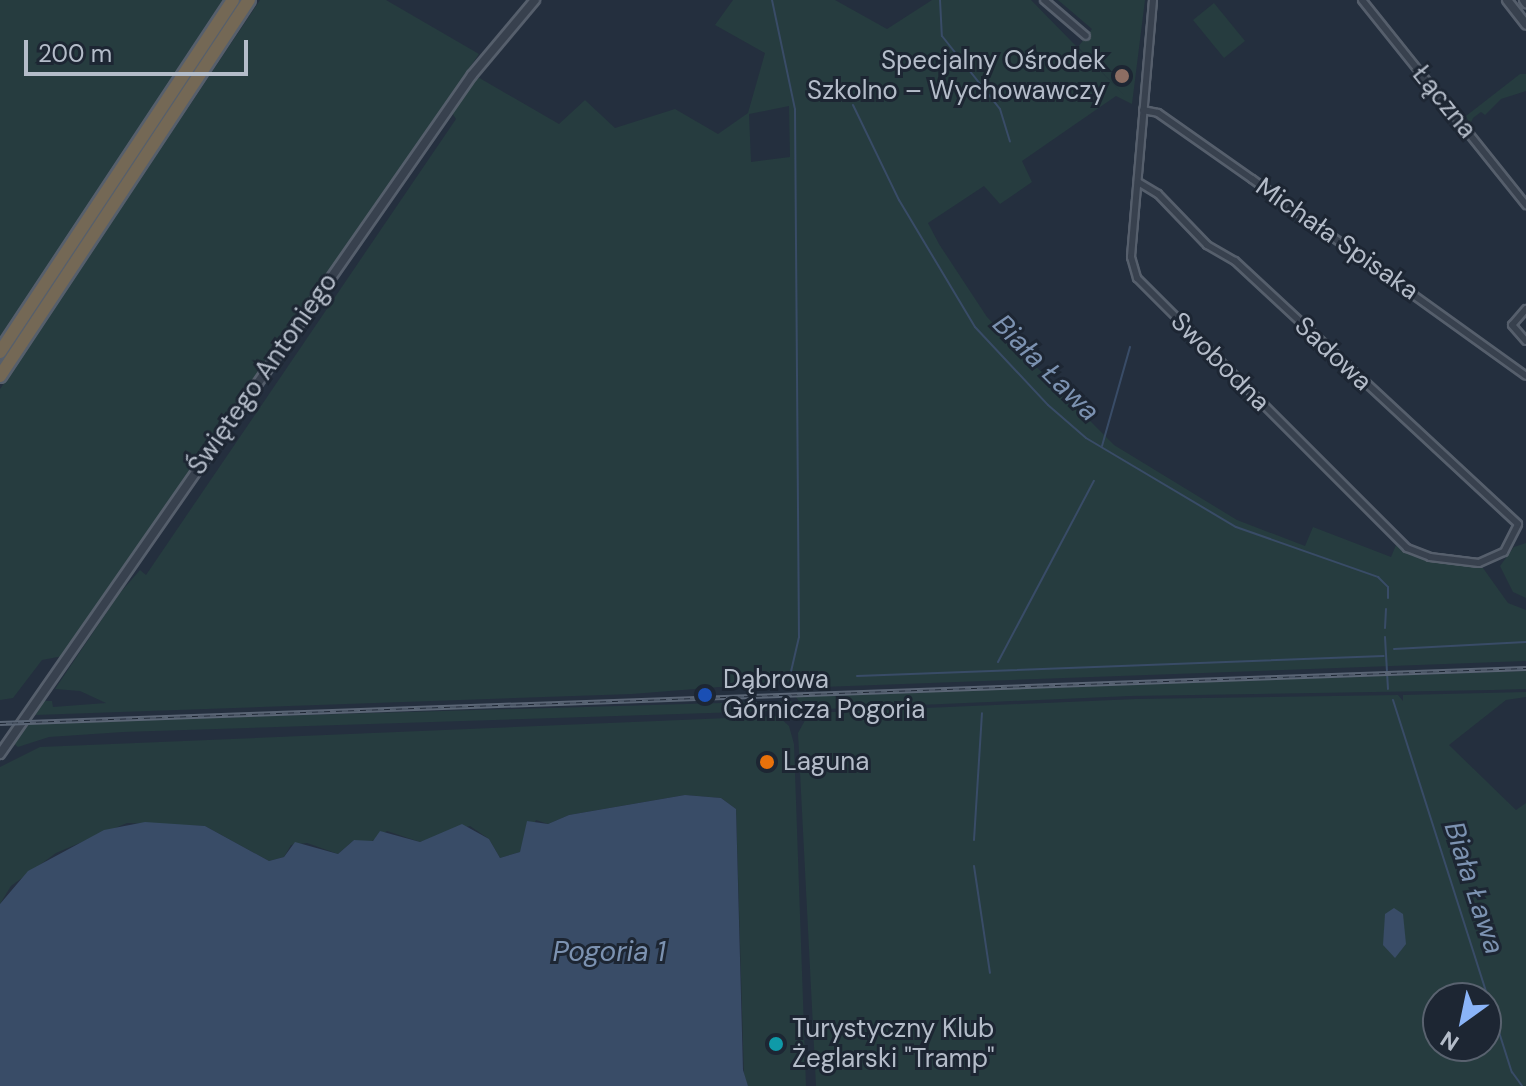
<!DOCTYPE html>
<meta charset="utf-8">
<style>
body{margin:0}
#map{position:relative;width:1526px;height:1086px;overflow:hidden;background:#242f3e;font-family:"DM Sans",sans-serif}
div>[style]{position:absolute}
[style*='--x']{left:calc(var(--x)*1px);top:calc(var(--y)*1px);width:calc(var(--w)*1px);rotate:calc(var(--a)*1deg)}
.green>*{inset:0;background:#263c3f}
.water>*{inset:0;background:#394c67}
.stream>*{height:2px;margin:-1px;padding:0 1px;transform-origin:1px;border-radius:1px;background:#394c67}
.roads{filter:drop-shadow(2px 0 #565f6c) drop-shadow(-2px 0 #565f6c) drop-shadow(0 2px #565f6c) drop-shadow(0 -2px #565f6c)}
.minor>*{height:6px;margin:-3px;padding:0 3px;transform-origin:3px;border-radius:3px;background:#38414e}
.tertiary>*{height:8px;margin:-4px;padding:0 4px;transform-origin:4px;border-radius:4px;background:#38414e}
.motorway>*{height:12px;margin:-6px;padding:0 6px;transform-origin:6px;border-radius:6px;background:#746855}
.rail>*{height:5px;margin-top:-2.5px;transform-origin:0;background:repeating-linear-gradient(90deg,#1d2633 0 6px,#5a6575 0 12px);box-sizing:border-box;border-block:2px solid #5a6575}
.dots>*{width:22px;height:22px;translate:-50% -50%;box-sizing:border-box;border:4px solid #1d2633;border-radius:50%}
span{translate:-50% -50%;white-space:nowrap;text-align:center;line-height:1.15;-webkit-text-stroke:6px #1d2633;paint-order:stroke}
.poi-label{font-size:26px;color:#b4bcc9}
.right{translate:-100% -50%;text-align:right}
.left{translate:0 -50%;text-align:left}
.street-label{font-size:26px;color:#b4bcc9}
.water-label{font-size:28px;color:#7c92b1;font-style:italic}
.north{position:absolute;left:1422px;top:982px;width:80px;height:80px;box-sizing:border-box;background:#1d2633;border:2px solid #59626f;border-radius:50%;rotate:213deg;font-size:22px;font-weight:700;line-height:32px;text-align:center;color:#b4bcc9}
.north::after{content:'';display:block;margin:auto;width:28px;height:36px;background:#8ab4f8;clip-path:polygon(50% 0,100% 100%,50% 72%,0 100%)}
.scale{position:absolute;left:24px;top:40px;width:224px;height:36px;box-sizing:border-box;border:4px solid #b4bcc9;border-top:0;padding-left:10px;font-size:24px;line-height:28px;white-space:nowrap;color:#b4bcc9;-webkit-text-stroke:6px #1d2633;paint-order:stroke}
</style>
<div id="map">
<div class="green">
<i style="clip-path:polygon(0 0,223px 0,0 339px)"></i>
<i style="clip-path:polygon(260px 0,386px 0,479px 54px,63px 656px,42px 660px,13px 698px,0 700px,0 389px)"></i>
<i style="clip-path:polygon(evenodd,733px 0,835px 0,887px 29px,932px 0,1031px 0,1126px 97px,1078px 47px,1092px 29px,1058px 0,1145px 0,1132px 104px,1116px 96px,1022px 161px,1032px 182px,1000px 204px,984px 186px,928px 223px,939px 244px,987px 317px,1114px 445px,1237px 520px,1305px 546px,1313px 527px,1391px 557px,1396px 545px,1412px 556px,1483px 568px,1508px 603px,1526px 610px,1526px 661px,795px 688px,794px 681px,632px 694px,35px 715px,44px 701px,52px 701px,53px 707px,106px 703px,80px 691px,55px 689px,119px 594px,140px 570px,146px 575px,456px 119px,452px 113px,476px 76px,559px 124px,585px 100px,615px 128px,675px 109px,718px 134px,748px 113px,765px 53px,715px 25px,733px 0,789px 106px,790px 157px,751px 162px,749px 114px,789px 106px)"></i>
<i style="clip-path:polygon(1214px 3px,1245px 41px,1224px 58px,1193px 20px)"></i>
<i style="clip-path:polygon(1520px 74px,1526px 74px,1526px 91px,1501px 99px,1485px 115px,1481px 112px,1473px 118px,1470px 125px,1466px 116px)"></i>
<i style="clip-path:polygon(1526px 543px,1526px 598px,1513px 592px,1500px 566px,1514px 547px)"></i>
<i style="clip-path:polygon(1526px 671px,1526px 689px,1493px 690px,1130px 696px,803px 710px,794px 702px,799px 701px,795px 696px)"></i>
<i style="clip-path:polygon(evenodd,1526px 692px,1526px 697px,1506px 700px,1449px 745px,1516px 810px,1526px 803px,1526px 1086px,816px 1086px,798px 733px,809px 713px,1136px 699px,1398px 695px,1403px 701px,1403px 695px,1526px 692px,1438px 998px,1486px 998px,1486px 1046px,1438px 1046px,1438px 998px)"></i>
<i style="clip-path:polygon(791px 701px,799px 710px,123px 732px,49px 737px,18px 747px,13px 743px,29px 723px)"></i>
<i style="clip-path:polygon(778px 716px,789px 726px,794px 744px,806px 1086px,748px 1086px,744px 1077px,736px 809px,721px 798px,685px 795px,569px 815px,548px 824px,536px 820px,520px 852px,500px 858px,489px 839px,470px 826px,420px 842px,387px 831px,366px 845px,354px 840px,338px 854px,307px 843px,291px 845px,284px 857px,269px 861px,205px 826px,127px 823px,56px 853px,11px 886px,0 904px,0 767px,40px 747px)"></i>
</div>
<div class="water">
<i style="clip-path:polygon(685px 795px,721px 798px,736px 809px,743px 1070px,748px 1086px,0 1086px,0 904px,28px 871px,104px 830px,145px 822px,205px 826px,269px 861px,284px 857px,295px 842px,338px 854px,354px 840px,373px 841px,380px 831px,420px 842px,462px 824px,489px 839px,500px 858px,520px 852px,527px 821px,548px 824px,569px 815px)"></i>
<i style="clip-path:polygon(1394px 908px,1403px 914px,1406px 944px,1395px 958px,1383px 945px,1385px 914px)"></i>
</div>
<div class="stream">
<i style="--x:772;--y:0;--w:111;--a:78.1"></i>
<i style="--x:795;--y:109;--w:528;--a:89.57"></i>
<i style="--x:799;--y:637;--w:36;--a:103"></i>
<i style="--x:940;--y:0;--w:36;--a:87"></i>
<i style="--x:942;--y:36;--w:93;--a:51.5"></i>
<i style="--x:1000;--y:109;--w:34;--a:73"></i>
<i style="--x:853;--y:105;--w:106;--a:64.2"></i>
<i style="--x:899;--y:200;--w:148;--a:59.1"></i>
<i style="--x:975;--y:327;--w:107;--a:46.9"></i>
<i style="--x:1048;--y:405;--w:50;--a:41"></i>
<i style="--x:1086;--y:438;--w:174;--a:30.7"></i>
<i style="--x:1236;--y:527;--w:151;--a:19.4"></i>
<i style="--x:1378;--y:577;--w:14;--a:45"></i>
<i style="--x:1388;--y:587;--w:11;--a:90"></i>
<i style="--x:1102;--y:446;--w:103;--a:-74.2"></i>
<i style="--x:1385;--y:628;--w:19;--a:-87"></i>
<i style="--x:1385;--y:637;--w:52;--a:86.7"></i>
<i style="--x:1394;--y:649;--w:132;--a:-3"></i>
<i style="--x:998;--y:662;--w:205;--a:-62.1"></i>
<i style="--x:857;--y:676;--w:527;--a:-2.17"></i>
<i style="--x:1393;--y:700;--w:391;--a:72.3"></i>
<i style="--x:1512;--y:1072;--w:17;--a:54"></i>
<i style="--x:974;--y:840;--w:127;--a:-86.4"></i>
<i style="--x:974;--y:866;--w:108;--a:81.5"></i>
</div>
<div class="roads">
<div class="minor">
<i style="--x:1044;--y:0;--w:55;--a:40.6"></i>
<i style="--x:1153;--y:0;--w:258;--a:94.9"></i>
<i style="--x:1131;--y:257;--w:22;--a:74"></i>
<i style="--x:1137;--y:278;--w:382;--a:45"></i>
<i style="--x:1407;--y:548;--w:25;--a:21"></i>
<i style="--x:1430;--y:557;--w:49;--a:7"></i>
<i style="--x:1479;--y:563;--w:27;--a:-24"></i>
<i style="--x:1504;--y:552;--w:31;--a:-63"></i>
<i style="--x:1362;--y:0;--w:263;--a:51.3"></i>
<i style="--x:1143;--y:110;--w:15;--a:11"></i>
<i style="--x:1158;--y:113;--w:115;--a:35.1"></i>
<i style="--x:1252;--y:179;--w:337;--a:35.7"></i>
<i style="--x:1138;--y:182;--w:23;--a:31"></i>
<i style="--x:1158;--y:194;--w:71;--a:46.1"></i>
<i style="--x:1207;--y:245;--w:32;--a:30"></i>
<i style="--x:1235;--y:261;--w:386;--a:42.9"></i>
<i style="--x:1526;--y:309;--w:21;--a:131"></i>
<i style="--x:1512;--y:325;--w:21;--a:49"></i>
</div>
<div class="tertiary">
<i style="--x:1507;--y:0;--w:31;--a:52"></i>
<i style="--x:1524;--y:0;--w:4;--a:56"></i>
<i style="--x:0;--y:754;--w:827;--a:-55.2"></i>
<i style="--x:472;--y:75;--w:98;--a:-50"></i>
</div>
<div class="motorway">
<i style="--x:0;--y:352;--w:422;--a:-56.5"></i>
<i style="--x:0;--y:376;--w:451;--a:-56.5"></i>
</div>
</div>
<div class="rail">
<i style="--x:0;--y:723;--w:1527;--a:-2.06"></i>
</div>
<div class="dots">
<i style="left:1122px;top:76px;background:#8d6e63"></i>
<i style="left:705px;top:695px;background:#1a4fb4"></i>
<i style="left:767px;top:762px;background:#e8710a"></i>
<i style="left:776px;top:1044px;background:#0f9aa8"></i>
</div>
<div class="poi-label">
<span class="right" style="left:1106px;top:76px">Specjalny Ośrodek<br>Szkolno – Wychowawczy</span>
<span class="left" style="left:723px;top:695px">Dąbrowa<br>Górnicza Pogoria</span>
<span class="left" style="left:783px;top:762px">Laguna</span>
<span class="left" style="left:792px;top:1044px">Turystyczny Klub<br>Żeglarski "Tramp"</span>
</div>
<div class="street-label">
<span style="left:1444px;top:102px;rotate:51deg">Łączna</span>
<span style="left:1337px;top:239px;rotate:35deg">Michała Spisaka</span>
<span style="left:1333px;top:354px;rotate:43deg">Sadowa</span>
<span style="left:1220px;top:362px;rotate:45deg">Swobodna</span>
<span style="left:263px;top:374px;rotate:-55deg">Świętego Antoniego</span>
</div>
<div class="water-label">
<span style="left:1046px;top:368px;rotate:45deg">Biała Ława</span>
<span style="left:1474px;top:888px;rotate:72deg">Biała Ława</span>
<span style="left:609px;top:952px">Pogoria 1</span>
</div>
<div class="north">N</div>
<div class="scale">200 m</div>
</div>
